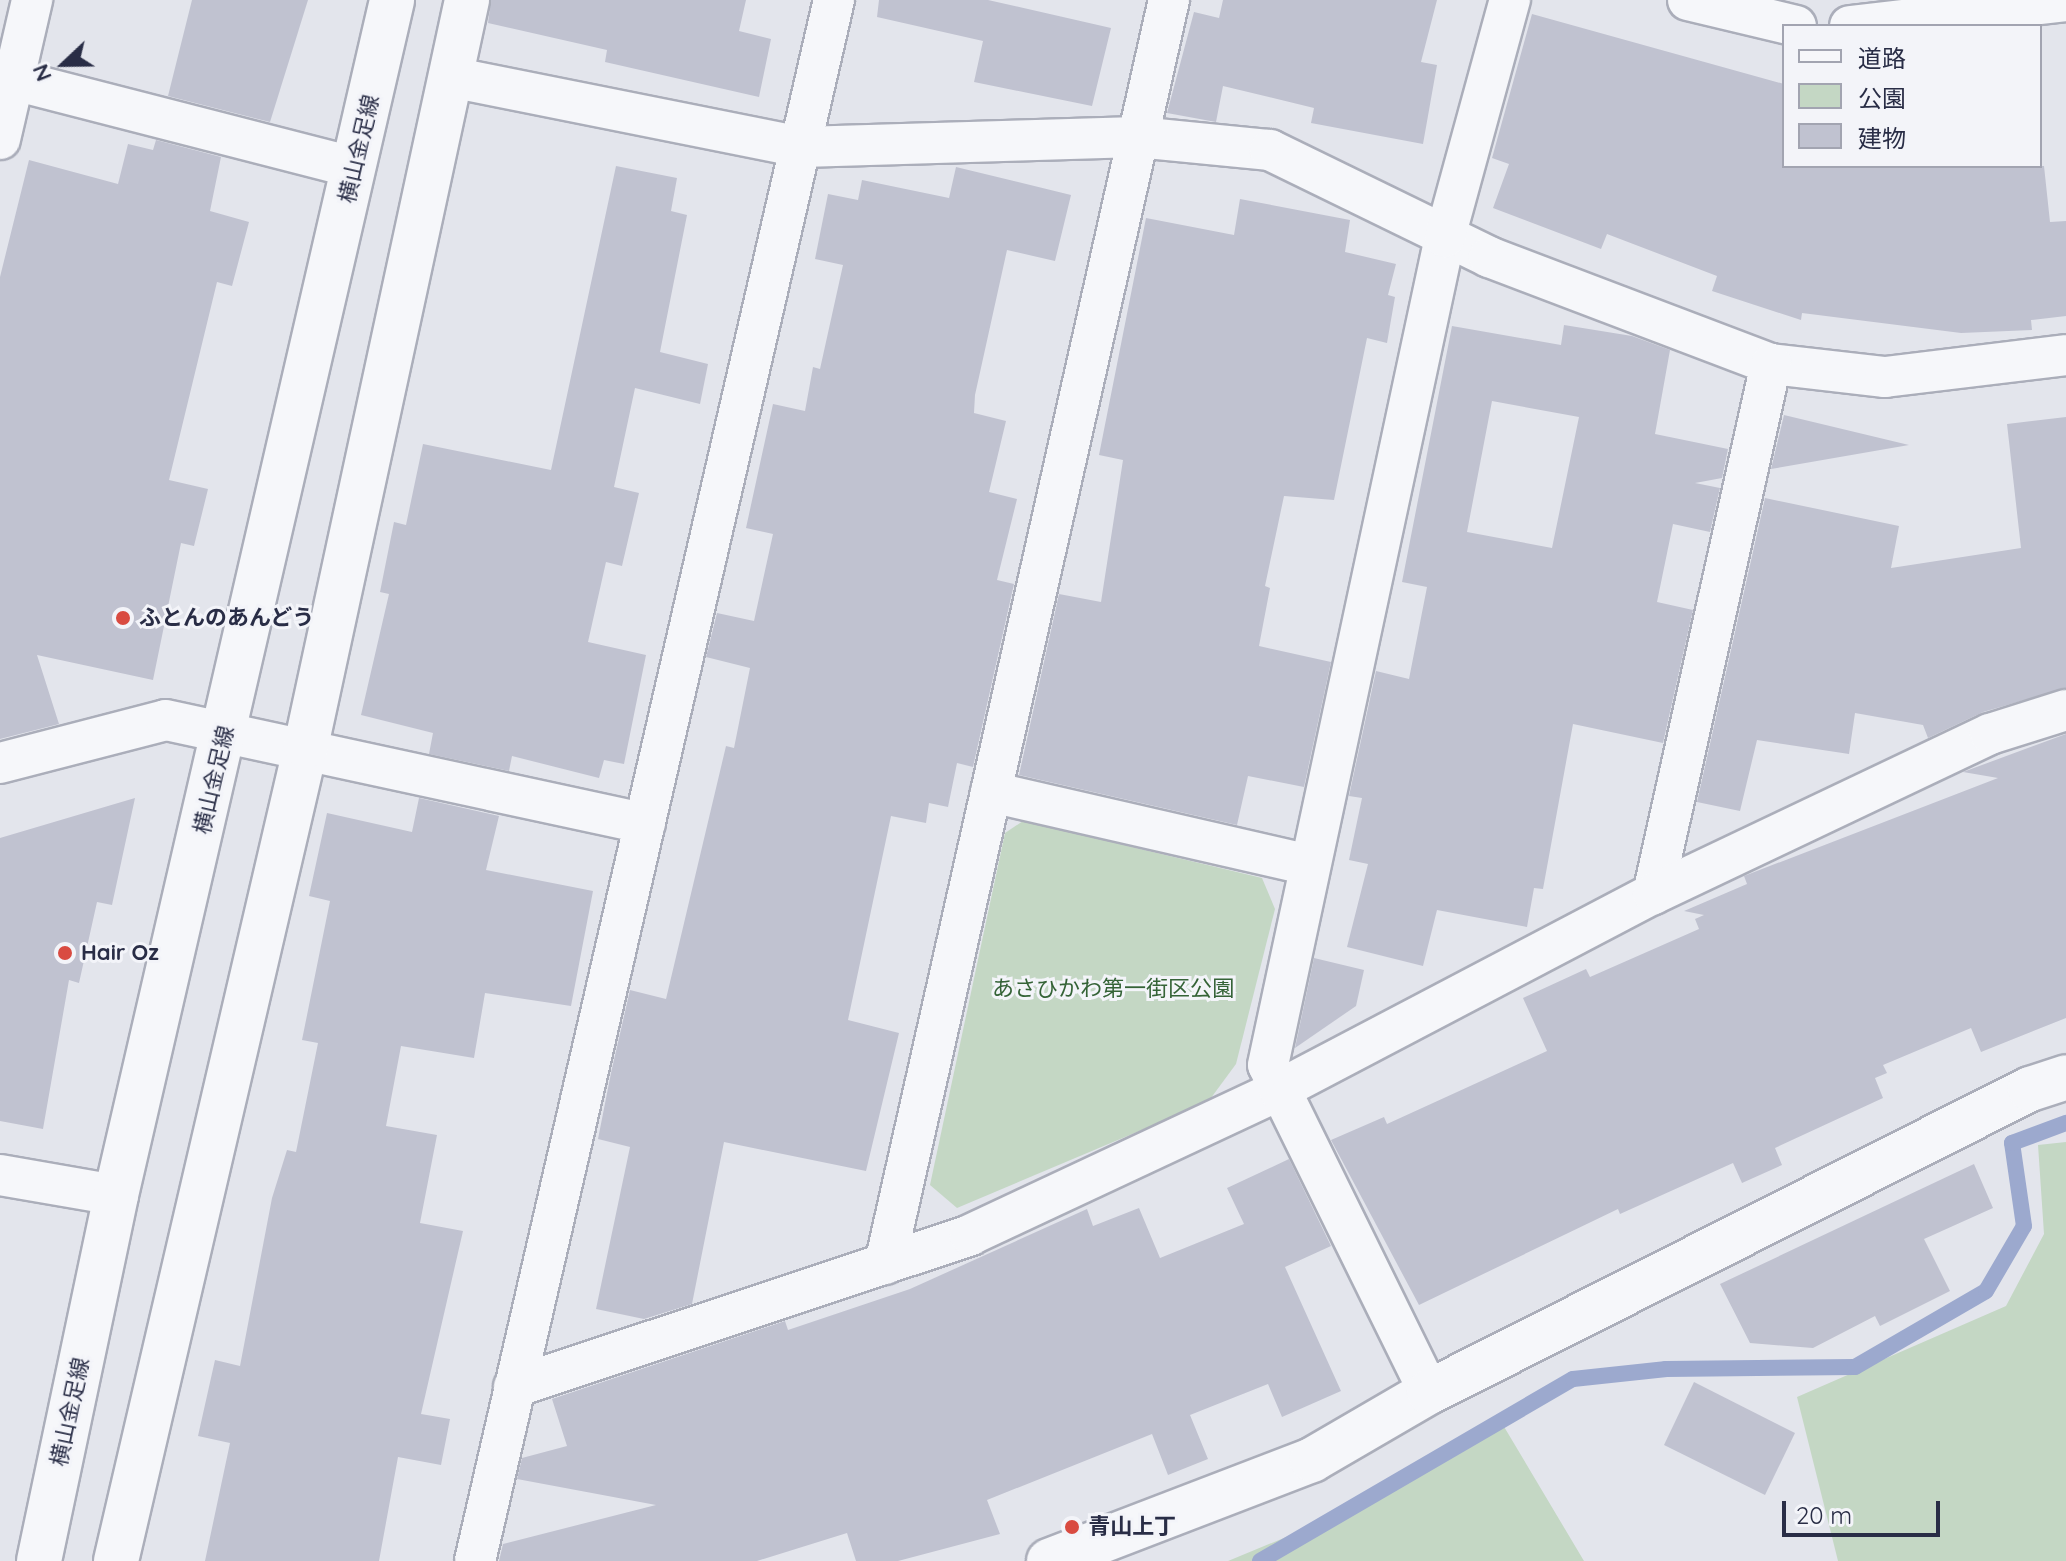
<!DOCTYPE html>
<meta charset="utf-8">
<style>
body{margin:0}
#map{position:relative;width:2066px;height:1561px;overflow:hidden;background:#e3e5ec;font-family:Quicksand,"Noto Sans JP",sans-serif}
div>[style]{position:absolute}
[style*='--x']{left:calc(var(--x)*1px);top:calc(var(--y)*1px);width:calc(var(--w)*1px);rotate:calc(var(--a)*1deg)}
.green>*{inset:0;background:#c4d7c4}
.stream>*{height:16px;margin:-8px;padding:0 8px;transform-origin:8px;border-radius:8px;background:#9ca9ce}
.building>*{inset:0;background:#c0c2d0}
.roads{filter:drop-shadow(2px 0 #abaeba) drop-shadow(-2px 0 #abaeba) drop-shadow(0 2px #abaeba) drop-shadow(0 -2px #abaeba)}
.minor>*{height:40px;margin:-20px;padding:0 20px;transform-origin:20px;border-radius:20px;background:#f6f7fa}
.tertiary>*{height:44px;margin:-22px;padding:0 22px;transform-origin:22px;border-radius:22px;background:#f6f7fa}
.dots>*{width:22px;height:22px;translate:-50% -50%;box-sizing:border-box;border:4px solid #f3f4f9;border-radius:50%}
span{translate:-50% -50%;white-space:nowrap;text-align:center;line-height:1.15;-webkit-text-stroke:6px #f3f4f9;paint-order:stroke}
.street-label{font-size:22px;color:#292d46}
.poi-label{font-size:22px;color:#292d46;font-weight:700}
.left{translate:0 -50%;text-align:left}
.park-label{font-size:22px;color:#356337}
.legend{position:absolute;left:1782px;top:24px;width:260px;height:144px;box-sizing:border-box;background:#f3f4f9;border:2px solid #a2a4b1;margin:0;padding:10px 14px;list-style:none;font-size:24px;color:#292d46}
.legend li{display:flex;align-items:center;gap:16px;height:40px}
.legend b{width:40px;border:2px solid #a2a4b1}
.north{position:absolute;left:24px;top:24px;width:80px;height:80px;-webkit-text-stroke:6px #f3f4f9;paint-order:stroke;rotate:248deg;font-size:22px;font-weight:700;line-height:32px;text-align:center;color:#292d46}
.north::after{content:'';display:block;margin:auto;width:28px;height:36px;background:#292d46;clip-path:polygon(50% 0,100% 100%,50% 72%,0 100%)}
.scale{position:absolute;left:1782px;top:1501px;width:158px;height:36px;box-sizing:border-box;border:4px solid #292d46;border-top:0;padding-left:10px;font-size:24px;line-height:28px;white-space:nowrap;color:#292d46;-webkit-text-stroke:6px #f3f4f9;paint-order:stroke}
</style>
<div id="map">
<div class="green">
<i style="clip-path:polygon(1023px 821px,1262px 878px,1275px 909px,1236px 1064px,1208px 1102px,957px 1208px,930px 1185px,1005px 833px)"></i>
<i style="clip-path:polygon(2066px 1142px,2066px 1561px,1838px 1561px,1797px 1397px,2006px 1306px,2044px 1234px,2038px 1145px)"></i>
<i style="clip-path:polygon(1503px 1425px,1584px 1561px,1228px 1561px,1325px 1521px)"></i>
</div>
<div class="stream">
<i style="--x:1260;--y:1561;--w:362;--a:-30.2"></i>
<i style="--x:1573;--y:1379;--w:94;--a:-6.1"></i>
<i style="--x:1666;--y:1369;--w:189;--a:-0.6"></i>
<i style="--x:1855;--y:1367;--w:151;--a:-30.1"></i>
<i style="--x:1986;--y:1291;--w:75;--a:-59.7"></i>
<i style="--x:2024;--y:1226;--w:84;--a:-98.2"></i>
<i style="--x:2012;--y:1143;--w:58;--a:-20.3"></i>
</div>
<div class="building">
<i style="clip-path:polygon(192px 0,308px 0,270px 122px,168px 96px)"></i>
<i style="clip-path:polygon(491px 0,746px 0,739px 31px,771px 39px,759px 97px,605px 62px,607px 50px,488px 23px)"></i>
<i style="clip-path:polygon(879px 0,988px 0,1111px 28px,1092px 106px,974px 82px,983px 41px,877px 17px)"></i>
<i style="clip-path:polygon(1223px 0,1437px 0,1421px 62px,1437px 65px,1423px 144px,1311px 123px,1314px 108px,1223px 86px,1216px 122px,1167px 113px,1194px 12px,1219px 18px)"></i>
<i style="clip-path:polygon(1532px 14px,1784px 84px,1784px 166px,2044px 166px,2050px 222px,2066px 221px,2066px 316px,2031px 320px,2032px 330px,1961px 333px,1802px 313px,1801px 320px,1712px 291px,1717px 276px,1607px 234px,1601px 249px,1493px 208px,1509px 164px,1492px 158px)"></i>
<i style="clip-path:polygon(156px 140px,221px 157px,210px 211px,249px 222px,232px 286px,217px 282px,169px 480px,208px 489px,194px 546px,181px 543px,153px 680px,37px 655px,59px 724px,0 739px,0 277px,29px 160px,118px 184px,128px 144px,153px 150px)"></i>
<i style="clip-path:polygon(616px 166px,677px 178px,671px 211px,687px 215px,660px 352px,708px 364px,700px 404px,635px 388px,614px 487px,639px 493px,622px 566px,606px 562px,588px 642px,646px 655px,624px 764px,604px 760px,599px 778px,512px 756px,509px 771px,429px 754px,433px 733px,361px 715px,389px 594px,380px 592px,394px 522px,406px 525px,423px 444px,551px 470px)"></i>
<i style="clip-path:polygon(956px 167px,1071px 195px,1055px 261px,1007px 250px,975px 395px,974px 413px,1006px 421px,989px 492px,1017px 499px,997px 580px,1014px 584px,973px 767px,957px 763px,948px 807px,929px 803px,926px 823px,891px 816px,848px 1020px,899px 1033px,866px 1171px,724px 1142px,692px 1304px,644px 1319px,596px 1309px,630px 1147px,598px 1139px,611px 1073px,630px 990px,666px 999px,726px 746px,734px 748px,750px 668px,706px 657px,717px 613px,754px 621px,773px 534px,746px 528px,773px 404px,805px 411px,813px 367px,820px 369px,843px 265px,815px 259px,828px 194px,858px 200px,862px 180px,949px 198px)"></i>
<i style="clip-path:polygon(1240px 199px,1350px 220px,1345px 252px,1396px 264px,1388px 295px,1395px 297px,1387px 343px,1367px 338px,1334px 500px,1284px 496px,1265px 586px,1270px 588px,1259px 646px,1331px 662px,1304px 787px,1248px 776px,1237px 825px,1019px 775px,1059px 594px,1101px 602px,1123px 460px,1099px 455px,1146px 218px,1234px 235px)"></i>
<i style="clip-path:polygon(evenodd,1564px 325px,1632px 336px,1670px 350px,1655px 434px,1728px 449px,1722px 478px,1695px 483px,1720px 488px,1710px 532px,1673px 524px,1657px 602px,1693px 610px,1663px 743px,1573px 724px,1543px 889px,1534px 888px,1527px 927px,1437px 910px,1423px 966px,1347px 947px,1368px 864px,1349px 860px,1362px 798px,1349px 796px,1376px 671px,1409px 679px,1427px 587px,1402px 582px,1452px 326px,1561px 345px,1564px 325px,1492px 401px,1579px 417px,1552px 548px,1467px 532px,1492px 401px)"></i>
<i style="clip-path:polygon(1784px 415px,1909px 445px,1771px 469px)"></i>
<i style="clip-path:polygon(2066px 417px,2066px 688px,1983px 712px,1928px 738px,1923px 725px,1855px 713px,1849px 754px,1757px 740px,1740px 811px,1697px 802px,1765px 498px,1899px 526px,1891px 568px,2021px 548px,2007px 424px)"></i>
<i style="clip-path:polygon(2066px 734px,2066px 1018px,1981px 1052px,1971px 1028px,1883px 1065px,1887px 1073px,1875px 1078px,1883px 1098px,1775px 1148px,1782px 1165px,1742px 1183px,1733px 1163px,1620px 1214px,1618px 1209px,1419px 1305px,1331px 1140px,1384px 1117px,1387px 1124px,1547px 1051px,1523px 998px,1586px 969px,1590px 977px,1699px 929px,1695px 919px,1704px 915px,1684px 911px,1747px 884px,1744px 876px,1998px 778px,1963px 772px)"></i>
<i style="clip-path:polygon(135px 798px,112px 905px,97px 902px,79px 983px,69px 980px,43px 1129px,0 1121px,0 838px)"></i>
<i style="clip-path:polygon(419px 798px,499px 816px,486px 870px,593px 891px,571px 1006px,485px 993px,474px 1058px,401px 1046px,386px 1126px,437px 1135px,420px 1223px,463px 1231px,421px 1414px,450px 1419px,441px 1465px,398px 1457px,379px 1561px,205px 1561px,230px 1443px,198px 1436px,215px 1360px,240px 1366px,272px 1198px,287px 1150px,296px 1152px,318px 1043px,302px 1040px,330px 901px,309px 896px,327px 813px,412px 832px)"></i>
<i style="clip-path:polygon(1314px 958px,1364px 970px,1356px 1006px,1295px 1048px)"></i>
<i style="clip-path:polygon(1289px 1159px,1331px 1246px,1285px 1267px,1341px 1391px,1282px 1417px,1268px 1384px,1190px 1415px,1208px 1459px,1168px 1475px,1152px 1434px,987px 1500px,1000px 1534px,898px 1561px,856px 1561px,847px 1533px,757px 1561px,499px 1561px,503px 1544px,656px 1505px,517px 1479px,522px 1458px,567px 1446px,552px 1399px,785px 1321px,788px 1330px,910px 1289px,1087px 1209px,1093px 1226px,1139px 1208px,1160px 1258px,1244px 1224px,1227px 1188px)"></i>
<i style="clip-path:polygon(1974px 1164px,1993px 1208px,1924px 1239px,1950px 1291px,1880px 1326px,1875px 1316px,1813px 1348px,1750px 1343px,1720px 1284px)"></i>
<i style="clip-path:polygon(1694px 1382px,1795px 1433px,1765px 1495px,1664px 1445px)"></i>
</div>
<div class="roads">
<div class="minor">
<i style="--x:1688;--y:0;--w:111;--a:13.5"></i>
<i style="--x:1850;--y:26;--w:217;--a:-6.6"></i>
<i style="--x:451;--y:77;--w:358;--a:11.3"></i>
<i style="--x:802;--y:147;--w:335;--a:-1.7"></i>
<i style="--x:1137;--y:137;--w:134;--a:5.6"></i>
<i style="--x:1270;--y:150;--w:244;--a:26"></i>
<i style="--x:1489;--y:257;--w:302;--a:20.8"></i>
<i style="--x:1771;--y:364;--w:115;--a:6.5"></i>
<i style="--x:1885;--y:377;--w:182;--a:-6.9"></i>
<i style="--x:14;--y:80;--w:351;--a:14.4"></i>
<i style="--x:0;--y:139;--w:143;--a:-77"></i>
<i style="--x:0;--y:763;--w:171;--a:-14.5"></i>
<i style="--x:166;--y:720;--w:490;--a:12.2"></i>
<i style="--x:991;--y:792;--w:327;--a:12.9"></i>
<i style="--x:1653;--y:894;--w:543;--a:-77.45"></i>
<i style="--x:0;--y:1175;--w:118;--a:9.8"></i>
<i style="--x:885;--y:1264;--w:1296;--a:-77.34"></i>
<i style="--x:514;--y:1387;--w:481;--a:-18.4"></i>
<i style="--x:970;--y:1235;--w:341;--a:-25.1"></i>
<i style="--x:1279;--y:1090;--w:422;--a:-27.7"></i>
<i style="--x:1653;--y:894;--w:373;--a:-25.4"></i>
<i style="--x:1990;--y:734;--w:80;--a:-17.5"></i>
<i style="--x:1429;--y:1392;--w:364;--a:-116.2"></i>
<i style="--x:1268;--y:1065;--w:847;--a:-77.93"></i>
<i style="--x:1445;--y:237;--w:246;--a:-74.7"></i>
<i style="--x:475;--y:1561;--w:1602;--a:-77.05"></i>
</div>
<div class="tertiary">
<i style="--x:39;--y:1561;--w:374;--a:-78.1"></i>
<i style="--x:116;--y:1195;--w:1226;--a:-76.99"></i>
<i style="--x:116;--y:1561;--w:837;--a:-76.88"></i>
<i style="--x:306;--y:746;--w:763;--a:-77.82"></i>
<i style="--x:1049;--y:1561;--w:282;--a:-21"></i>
<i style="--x:1312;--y:1460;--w:135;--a:-30.2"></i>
<i style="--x:1429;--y:1392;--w:673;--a:-26.76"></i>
<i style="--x:2030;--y:1089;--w:38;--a:-18"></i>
</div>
</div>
<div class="dots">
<i style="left:123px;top:618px;background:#d94b41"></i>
<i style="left:65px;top:953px;background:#d94b41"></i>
<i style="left:1072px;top:1527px;background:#d94b41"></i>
</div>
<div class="street-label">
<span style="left:359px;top:149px;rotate:-77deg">横山金足線</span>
<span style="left:214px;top:780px;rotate:-77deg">横山金足線</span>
<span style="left:70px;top:1412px;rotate:-78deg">横山金足線</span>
</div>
<div class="poi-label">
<span class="left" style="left:139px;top:618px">ふとんのあんどう</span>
<span class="left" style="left:81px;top:953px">Hair Oz</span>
<span class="left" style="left:1088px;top:1527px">青山上丁</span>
</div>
<div class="park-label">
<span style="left:1113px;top:989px">あさひかわ第一街区公園</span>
</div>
<ul class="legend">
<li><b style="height:10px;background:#f6f7fa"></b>道路</li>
<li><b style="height:22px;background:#c4d7c4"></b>公園</li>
<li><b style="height:22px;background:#c0c2d0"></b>建物</li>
</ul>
<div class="north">N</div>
<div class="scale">20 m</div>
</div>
